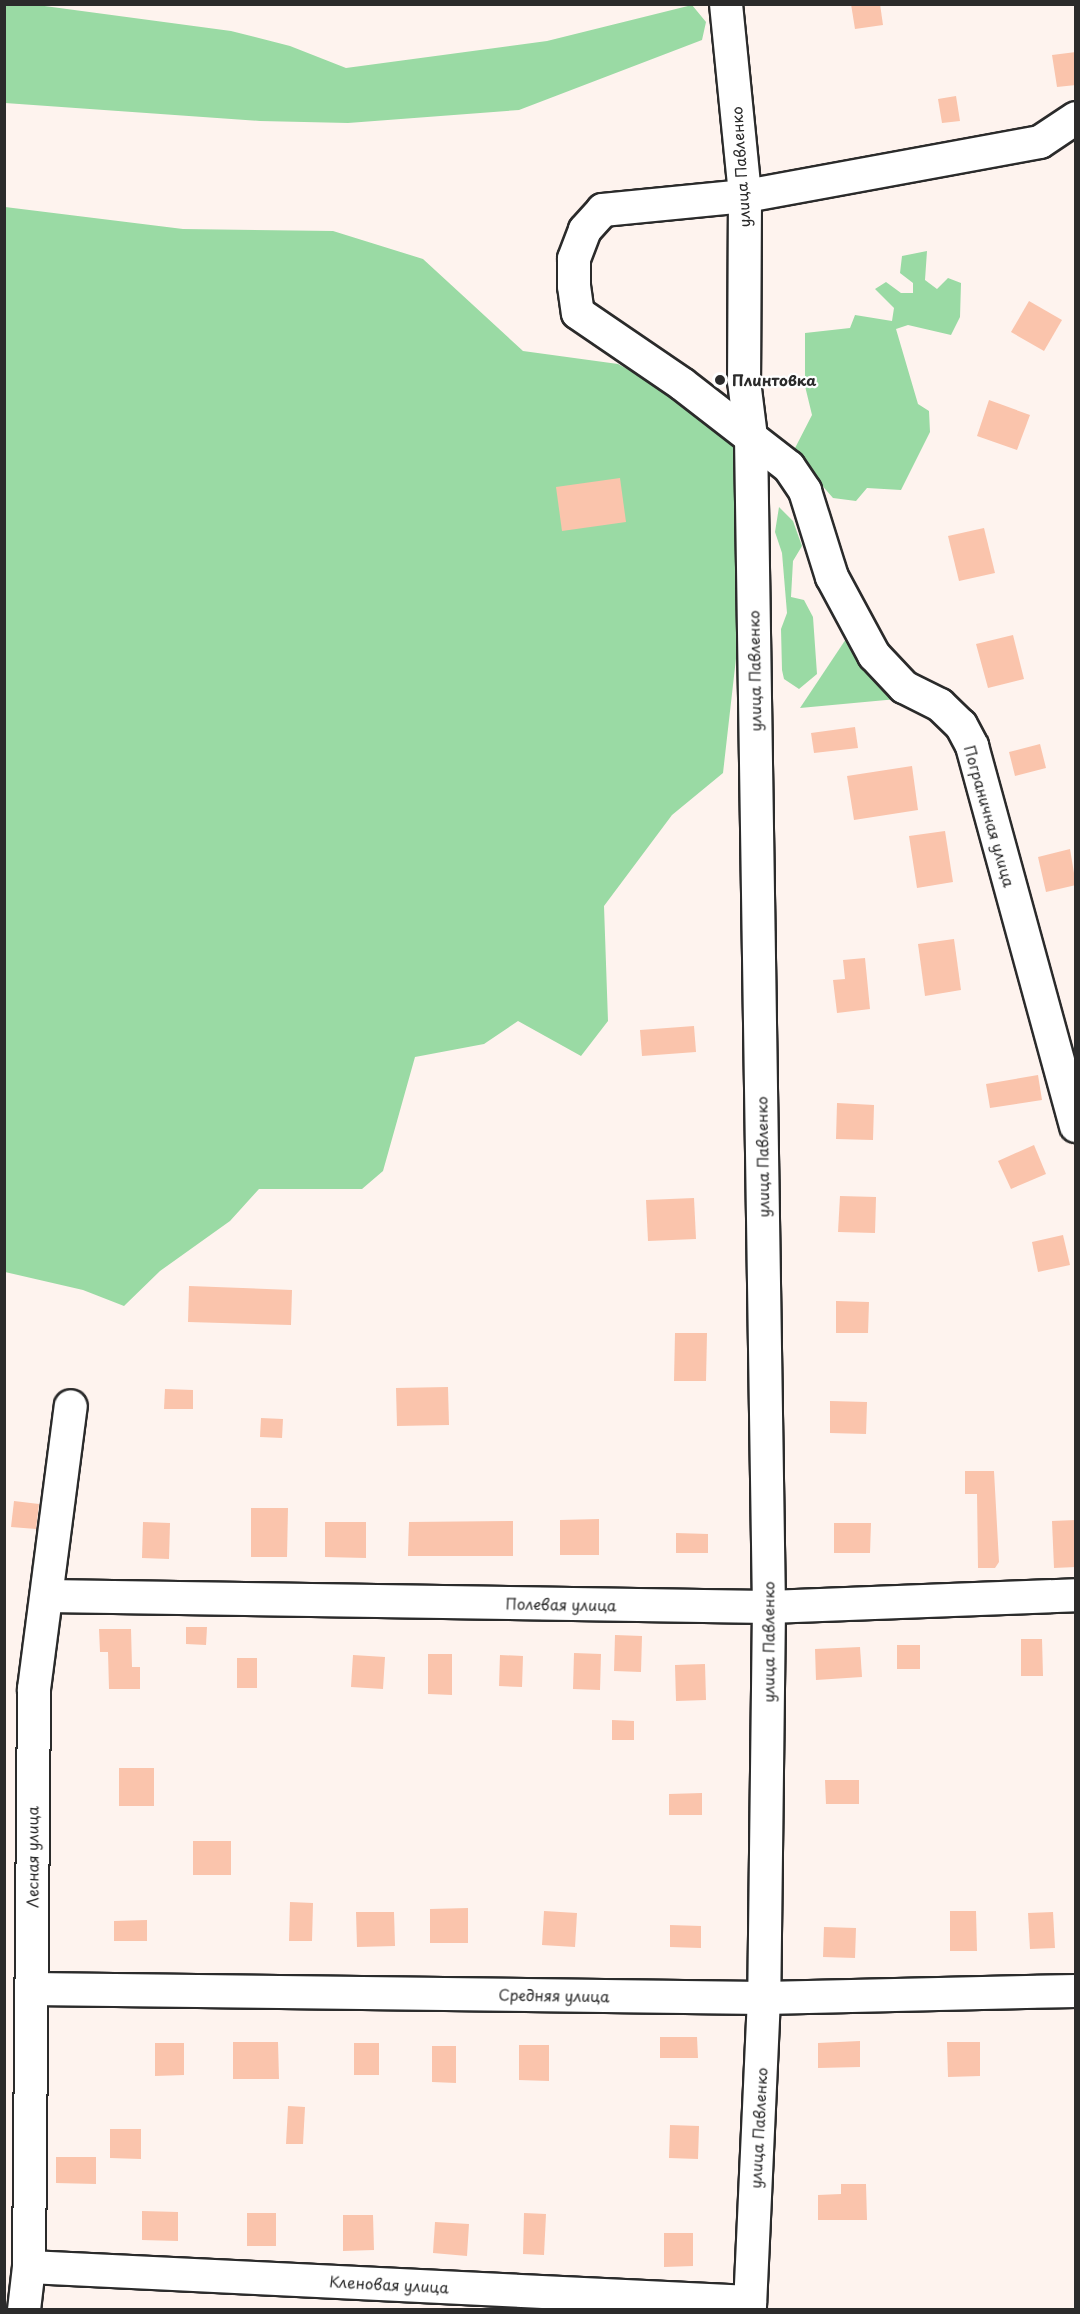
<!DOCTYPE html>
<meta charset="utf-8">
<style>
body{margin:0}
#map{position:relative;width:1080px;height:2314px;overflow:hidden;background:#fef3ee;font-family:"Playpen Sans",sans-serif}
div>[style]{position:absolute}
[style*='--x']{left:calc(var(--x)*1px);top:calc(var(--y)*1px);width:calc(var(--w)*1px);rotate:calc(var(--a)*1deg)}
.green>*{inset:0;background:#9adaa4}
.building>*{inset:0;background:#fac4ac}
.roads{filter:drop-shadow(2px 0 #2b2b2b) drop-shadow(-2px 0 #2b2b2b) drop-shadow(0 2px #2b2b2b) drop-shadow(0 -2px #2b2b2b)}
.minor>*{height:32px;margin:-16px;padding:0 16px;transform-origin:16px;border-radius:16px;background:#fff}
.dots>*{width:16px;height:16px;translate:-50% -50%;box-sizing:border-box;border:3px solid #fff;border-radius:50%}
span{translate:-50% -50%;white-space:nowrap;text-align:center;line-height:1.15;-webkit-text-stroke:4.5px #fff;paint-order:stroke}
.street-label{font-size:15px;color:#2b2b2b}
.poi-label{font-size:15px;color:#2b2b2b;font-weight:700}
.left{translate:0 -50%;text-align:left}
.frame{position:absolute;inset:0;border:6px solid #2b2b2b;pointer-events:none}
</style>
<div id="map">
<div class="green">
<i style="clip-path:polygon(4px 5px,37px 5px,231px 31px,290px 46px,346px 68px,547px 41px,692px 5px,706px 22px,702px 40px,519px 110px,348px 123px,260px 121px,5px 103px)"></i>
<i style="clip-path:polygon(5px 207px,183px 229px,333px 231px,423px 259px,523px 351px,618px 364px,713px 416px,742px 442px,738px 641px,723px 773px,672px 815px,604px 906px,608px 1021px,581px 1056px,518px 1021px,484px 1044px,415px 1057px,383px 1171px,362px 1189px,259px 1189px,230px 1221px,160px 1271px,124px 1306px,83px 1290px,5px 1272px)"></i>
<i style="clip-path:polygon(927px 251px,925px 280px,937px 289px,948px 278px,961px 283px,960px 317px,951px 335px,908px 325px,896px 329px,918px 404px,929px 411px,930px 432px,901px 490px,867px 488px,856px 501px,833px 498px,793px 452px,812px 415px,805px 386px,805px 333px,850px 328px,855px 315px,892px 321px,894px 308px,875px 289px,886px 282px,901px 293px,913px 293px,913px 283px,900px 273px,902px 256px)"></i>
<i style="clip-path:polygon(779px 507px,793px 521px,802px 546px,793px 561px,791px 597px,804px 600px,813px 617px,817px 674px,799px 689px,784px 679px,782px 670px,781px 629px,787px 613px,782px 553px,775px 532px)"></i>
<i style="clip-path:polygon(848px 636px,897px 699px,800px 708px)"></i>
</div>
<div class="building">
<i style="clip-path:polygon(851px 4px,880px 4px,883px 25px,855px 29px)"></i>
<i style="clip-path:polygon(1076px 52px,1076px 85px,1057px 87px,1052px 55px)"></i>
<i style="clip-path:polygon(956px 96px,960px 121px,942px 123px,938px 99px)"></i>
<i style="clip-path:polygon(1029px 301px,1062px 320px,1044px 351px,1011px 332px)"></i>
<i style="clip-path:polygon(989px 400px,1030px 415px,1017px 450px,977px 436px)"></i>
<i style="clip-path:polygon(620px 478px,626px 522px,562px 531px,556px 487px)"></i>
<i style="clip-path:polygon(984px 528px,995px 573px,959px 581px,948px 536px)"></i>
<i style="clip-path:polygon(1013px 635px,1024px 679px,988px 688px,976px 644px)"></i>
<i style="clip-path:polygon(855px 727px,858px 748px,814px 753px,811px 733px)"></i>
<i style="clip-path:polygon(1040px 744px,1046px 768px,1015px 776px,1009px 752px)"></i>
<i style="clip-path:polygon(912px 766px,918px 810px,854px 820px,847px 776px)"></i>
<i style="clip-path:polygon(945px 831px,953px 882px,917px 888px,909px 836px)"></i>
<i style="clip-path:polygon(1070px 849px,1076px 885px,1046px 892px,1038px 857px)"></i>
<i style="clip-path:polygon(954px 939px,961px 990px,925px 996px,918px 944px)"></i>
<i style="clip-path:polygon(865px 958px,870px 1009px,837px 1013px,833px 980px,845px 979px,843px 960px)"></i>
<i style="clip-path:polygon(694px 1026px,696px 1052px,642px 1056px,640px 1030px)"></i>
<i style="clip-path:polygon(1038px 1075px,1042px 1100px,990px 1108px,986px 1084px)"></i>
<i style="clip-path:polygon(837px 1103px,874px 1105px,873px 1140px,836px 1139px)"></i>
<i style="clip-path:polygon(1034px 1145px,1046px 1174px,1011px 1189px,998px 1161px)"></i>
<i style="clip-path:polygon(840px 1196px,876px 1197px,875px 1233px,838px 1232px)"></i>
<i style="clip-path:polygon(694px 1198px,696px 1239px,648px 1241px,646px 1200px)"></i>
<i style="clip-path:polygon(1063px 1235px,1070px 1265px,1038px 1272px,1032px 1242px)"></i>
<i style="clip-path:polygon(189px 1286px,292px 1290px,291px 1325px,188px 1322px)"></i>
<i style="clip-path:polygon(836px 1301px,869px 1302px,868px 1333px,836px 1333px)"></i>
<i style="clip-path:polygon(675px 1333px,707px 1333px,706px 1381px,674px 1381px)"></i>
<i style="clip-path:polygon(448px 1387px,449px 1425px,397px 1426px,396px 1388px)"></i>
<i style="clip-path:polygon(165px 1389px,193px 1390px,193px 1409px,164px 1409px)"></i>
<i style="clip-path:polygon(830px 1401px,867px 1402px,866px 1434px,830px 1433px)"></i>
<i style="clip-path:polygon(261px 1418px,283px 1419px,282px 1438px,260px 1437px)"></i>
<i style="clip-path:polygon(965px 1471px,994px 1471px,999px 1562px,995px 1568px,978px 1568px,977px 1494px,965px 1494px)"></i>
<i style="clip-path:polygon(14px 1501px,39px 1504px,36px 1529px,11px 1527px)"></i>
<i style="clip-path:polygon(251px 1508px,288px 1508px,287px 1557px,251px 1557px)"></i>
<i style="clip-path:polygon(599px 1519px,599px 1555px,560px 1555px,560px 1520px)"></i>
<i style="clip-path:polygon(1076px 1520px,1076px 1567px,1054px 1568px,1052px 1521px)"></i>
<i style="clip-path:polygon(513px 1521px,513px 1556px,408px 1556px,409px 1522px)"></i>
<i style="clip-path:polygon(143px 1522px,170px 1523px,169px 1559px,142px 1558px)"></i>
<i style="clip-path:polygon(325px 1522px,366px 1522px,366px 1558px,325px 1557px)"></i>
<i style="clip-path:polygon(834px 1523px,871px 1523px,870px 1553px,834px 1553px)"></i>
<i style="clip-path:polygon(676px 1533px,708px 1534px,708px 1553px,676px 1553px)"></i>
<i style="clip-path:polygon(186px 1627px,207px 1627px,206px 1645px,186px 1644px)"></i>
<i style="clip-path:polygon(99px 1629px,131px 1629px,132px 1667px,140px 1667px,140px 1689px,109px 1689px,108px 1652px,100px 1652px)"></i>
<i style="clip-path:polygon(615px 1635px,642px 1636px,641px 1672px,614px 1671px)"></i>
<i style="clip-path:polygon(1021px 1639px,1042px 1639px,1043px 1676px,1021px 1676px)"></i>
<i style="clip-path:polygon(897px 1645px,920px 1645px,920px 1669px,897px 1669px)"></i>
<i style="clip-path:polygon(860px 1647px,862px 1677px,816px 1680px,815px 1649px)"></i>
<i style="clip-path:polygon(574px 1653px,601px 1654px,600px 1690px,573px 1689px)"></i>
<i style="clip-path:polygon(428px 1654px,452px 1654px,452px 1695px,428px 1694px)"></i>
<i style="clip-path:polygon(353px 1655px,385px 1657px,383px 1689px,351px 1687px)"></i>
<i style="clip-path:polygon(500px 1655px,523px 1656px,522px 1687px,499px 1686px)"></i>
<i style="clip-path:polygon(237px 1658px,257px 1658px,257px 1688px,237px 1688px)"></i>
<i style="clip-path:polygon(705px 1664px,706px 1700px,676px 1701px,675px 1665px)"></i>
<i style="clip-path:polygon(612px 1720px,634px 1721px,634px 1740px,612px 1740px)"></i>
<i style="clip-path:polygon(119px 1768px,154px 1768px,154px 1806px,119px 1806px)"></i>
<i style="clip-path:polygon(825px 1780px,859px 1780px,859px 1804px,826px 1804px)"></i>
<i style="clip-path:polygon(702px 1793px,702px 1815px,669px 1815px,669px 1794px)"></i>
<i style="clip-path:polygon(193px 1841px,231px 1841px,231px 1875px,193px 1875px)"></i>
<i style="clip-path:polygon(290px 1902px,313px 1903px,312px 1941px,289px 1941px)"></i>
<i style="clip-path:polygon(468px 1908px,468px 1943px,430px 1943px,430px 1909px)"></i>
<i style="clip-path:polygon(544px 1911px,577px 1913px,575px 1947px,542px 1945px)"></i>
<i style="clip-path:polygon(950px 1911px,976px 1911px,977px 1951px,950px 1951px)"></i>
<i style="clip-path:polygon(356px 1912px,394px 1912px,395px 1946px,357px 1947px)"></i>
<i style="clip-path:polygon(1053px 1912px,1055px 1948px,1030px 1949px,1028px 1913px)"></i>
<i style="clip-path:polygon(147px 1920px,147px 1941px,114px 1941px,114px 1921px)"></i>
<i style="clip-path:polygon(670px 1925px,701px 1926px,701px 1948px,670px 1947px)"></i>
<i style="clip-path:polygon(824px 1927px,856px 1928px,855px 1958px,823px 1957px)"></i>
<i style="clip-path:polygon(660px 2037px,697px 2037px,698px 2058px,660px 2058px)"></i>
<i style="clip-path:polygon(860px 2041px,860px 2067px,818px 2068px,818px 2043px)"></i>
<i style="clip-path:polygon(233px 2042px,278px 2042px,279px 2079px,233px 2079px)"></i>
<i style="clip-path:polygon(947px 2042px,980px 2042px,980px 2076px,948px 2077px)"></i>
<i style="clip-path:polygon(155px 2043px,184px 2043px,184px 2075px,155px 2076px)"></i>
<i style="clip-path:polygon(354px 2043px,379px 2043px,379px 2075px,354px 2075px)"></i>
<i style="clip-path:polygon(519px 2045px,549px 2045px,549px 2081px,519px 2080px)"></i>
<i style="clip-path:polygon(432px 2046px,456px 2046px,456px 2083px,432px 2082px)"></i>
<i style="clip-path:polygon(288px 2106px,305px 2107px,303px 2144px,286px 2144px)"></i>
<i style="clip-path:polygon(670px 2125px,699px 2126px,698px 2159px,669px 2158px)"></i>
<i style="clip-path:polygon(110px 2129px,141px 2129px,141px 2159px,110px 2158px)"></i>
<i style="clip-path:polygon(56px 2157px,96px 2157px,96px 2184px,56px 2183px)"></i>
<i style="clip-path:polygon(841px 2184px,866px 2184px,867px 2220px,818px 2220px,818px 2195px,841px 2194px)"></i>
<i style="clip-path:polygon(142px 2211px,178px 2212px,178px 2241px,142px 2240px)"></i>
<i style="clip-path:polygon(247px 2213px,276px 2213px,276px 2246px,247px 2246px)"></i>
<i style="clip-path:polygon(524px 2213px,546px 2214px,544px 2255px,523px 2254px)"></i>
<i style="clip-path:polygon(343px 2215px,373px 2215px,374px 2250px,343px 2251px)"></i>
<i style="clip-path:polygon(435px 2222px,469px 2224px,467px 2256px,433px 2253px)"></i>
<i style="clip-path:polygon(664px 2233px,693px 2233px,693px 2266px,664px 2267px)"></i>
</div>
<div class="roads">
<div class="minor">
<i style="--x:726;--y:4;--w:193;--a:84.3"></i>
<i style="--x:745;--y:196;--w:185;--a:90.3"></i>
<i style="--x:744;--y:381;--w:56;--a:82.9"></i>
<i style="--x:751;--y:437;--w:1170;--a:89.12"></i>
<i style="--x:769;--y:1607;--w:391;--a:90.7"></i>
<i style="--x:764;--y:1998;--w:312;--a:92.6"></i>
<i style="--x:1076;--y:118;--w:43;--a:146.3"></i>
<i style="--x:1040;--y:142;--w:300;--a:169.6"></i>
<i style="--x:745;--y:196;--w:143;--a:174.4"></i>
<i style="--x:603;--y:210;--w:27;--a:132"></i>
<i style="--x:585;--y:230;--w:31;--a:111"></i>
<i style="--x:574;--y:259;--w:27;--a:90"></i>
<i style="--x:574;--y:286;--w:27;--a:82"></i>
<i style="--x:578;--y:313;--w:126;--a:34.3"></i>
<i style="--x:682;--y:384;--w:135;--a:37.8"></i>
<i style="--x:789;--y:467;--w:29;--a:56"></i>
<i style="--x:805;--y:491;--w:90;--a:72.6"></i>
<i style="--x:832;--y:577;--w:89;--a:61.7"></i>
<i style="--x:874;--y:655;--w:44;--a:46.8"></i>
<i style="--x:904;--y:687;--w:40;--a:26.6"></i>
<i style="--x:940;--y:705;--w:29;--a:44"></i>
<i style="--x:961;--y:725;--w:24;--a:62"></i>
<i style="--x:972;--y:746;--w:394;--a:74.7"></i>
<i style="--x:47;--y:1596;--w:722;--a:0.87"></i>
<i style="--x:769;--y:1607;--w:307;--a:-2.2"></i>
<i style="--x:32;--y:1989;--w:732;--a:0.7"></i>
<i style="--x:764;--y:1998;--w:312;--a:-1.3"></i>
<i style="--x:29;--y:2267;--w:722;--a:2.78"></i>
<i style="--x:24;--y:2310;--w:43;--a:-83.4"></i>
<i style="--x:29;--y:2267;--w:578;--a:-89.5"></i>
<i style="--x:34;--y:1689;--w:285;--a:-82.6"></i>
</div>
</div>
<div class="dots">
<i style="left:720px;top:380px;background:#2b2b2b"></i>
</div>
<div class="street-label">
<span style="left:740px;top:167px;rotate:-94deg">улица Павленко</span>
<span style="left:754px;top:671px;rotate:-91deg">улица Павленко</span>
<span style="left:990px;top:816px;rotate:74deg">Пограничная улица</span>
<span style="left:762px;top:1157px;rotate:-91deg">улица Павленко</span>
<span style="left:561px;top:1604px;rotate:1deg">Полевая улица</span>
<span style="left:768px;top:1642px;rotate:-90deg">улица Павленко</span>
<span style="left:32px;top:1857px;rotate:-90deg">Лесная улица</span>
<span style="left:554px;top:1995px;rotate:1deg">Средняя улица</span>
<span style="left:758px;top:2128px;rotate:-87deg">улица Павленко</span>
<span style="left:389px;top:2284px;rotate:3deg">Кленовая улица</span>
</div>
<div class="poi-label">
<span class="left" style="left:732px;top:380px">Плинтовка</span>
</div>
<div class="frame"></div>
</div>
